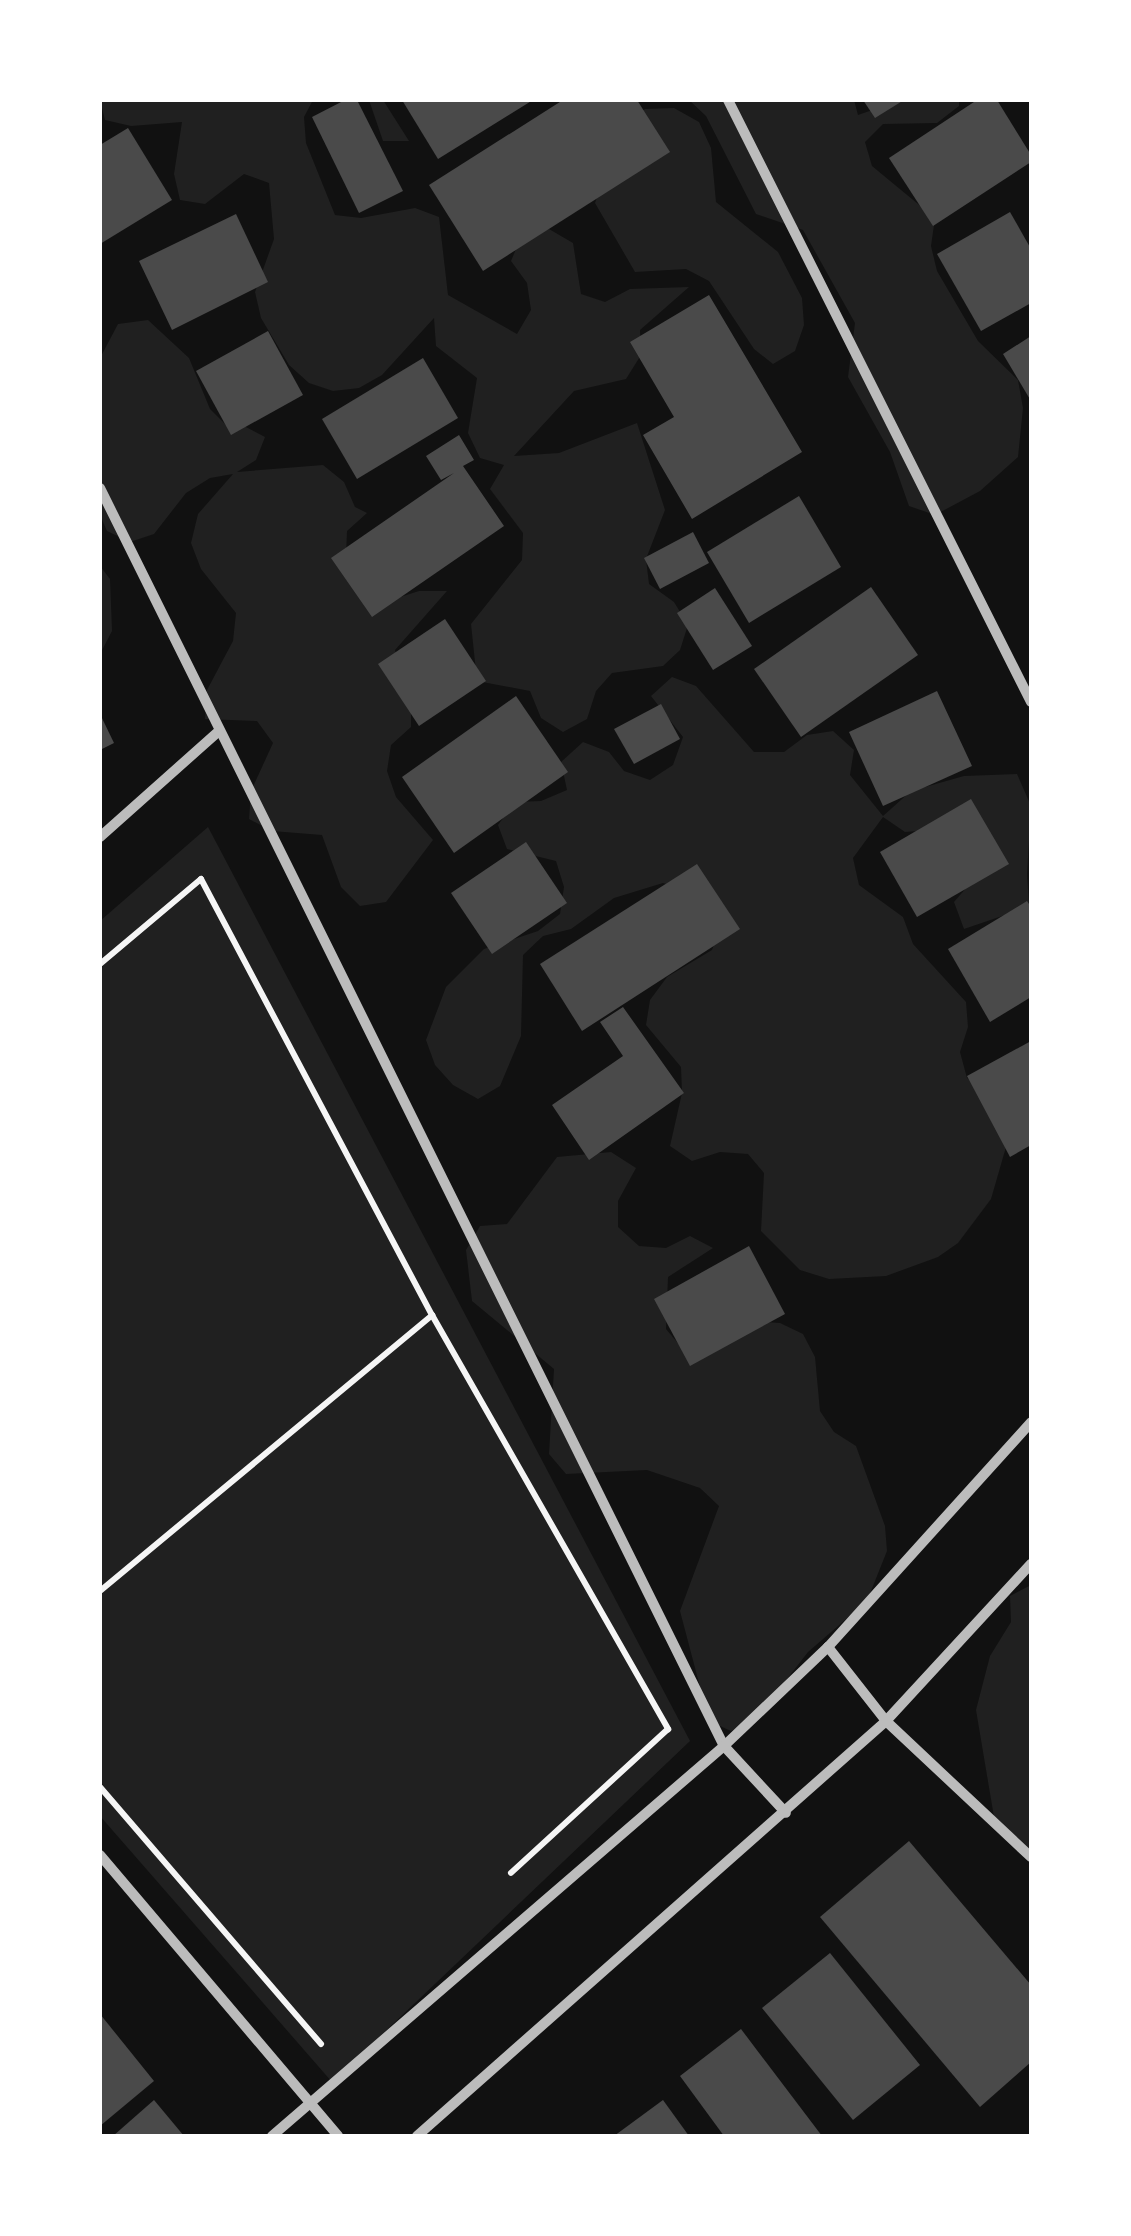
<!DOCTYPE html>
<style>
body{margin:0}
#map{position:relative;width:1131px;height:2236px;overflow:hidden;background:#111;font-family:Manrope,sans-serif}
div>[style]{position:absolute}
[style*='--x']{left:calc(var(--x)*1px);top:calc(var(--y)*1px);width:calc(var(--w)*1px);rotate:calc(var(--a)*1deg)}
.green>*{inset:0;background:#202020}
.building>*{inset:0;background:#4a4a4a}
.path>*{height:6px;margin:-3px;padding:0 3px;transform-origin:3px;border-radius:3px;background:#f5f5f5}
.minor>*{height:10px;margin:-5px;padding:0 5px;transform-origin:5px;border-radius:5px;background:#bcbcbc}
span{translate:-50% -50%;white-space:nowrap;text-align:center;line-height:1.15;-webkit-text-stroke:10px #fff;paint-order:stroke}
.frame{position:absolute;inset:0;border:102px solid #fff;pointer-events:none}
</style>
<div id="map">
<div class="green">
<i style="clip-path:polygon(100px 100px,313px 100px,304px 117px,306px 143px,335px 215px,361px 218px,415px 208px,439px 217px,448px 295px,517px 334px,531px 310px,527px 283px,511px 261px,521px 237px,549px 229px,573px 243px,581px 294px,605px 302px,630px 289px,689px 287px,640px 330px,641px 355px,626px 379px,574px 391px,514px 456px,559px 453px,637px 423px,665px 510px,646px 559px,649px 584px,674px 602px,688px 625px,680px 650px,663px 666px,612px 673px,596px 691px,587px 719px,563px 732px,541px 718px,530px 691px,477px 681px,471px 624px,522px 560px,523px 533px,490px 489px,504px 465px,480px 458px,468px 433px,477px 378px,436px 346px,434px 318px,382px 375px,359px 388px,333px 391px,309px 383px,289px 365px,261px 318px,255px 292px,274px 239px,269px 183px,244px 174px,205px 204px,180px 200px,174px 174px,182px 122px,131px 126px,105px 120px,100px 126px,105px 120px)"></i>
<i style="clip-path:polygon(369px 100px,383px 100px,409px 141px,383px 141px)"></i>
<i style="clip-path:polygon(689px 100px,854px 100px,858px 115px,901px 100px,959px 100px,959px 106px,937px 123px,883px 124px,865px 142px,872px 166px,935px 218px,931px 246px,937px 271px,978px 341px,1018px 380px,1023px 408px,1018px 457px,980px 491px,935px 515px,909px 506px,890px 452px,848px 377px,855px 323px,803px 230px,756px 214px,706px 116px)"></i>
<i style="clip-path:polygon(674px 108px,699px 122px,711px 148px,716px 202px,778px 252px,802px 298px,804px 325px,795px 351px,773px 364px,754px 349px,709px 281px,686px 269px,635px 272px,595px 203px,623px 124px,645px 109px)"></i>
<i style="clip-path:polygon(148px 320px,189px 358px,210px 409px,228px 427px,242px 425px,265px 437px,256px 460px,237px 472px,323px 465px,344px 482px,355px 507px,367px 513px,347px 531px,346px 557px,366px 608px,419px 591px,447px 591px,395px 650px,411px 702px,411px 727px,391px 745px,387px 771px,396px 797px,433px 840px,386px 902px,360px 906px,341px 887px,322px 835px,272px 831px,249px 819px,251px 791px,273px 743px,257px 721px,205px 719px,207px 690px,233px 641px,236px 613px,201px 569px,191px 543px,198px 514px,233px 474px,210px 478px,186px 493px,154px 534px,130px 542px,107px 531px,100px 515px,100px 358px,118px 324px)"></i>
<i style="clip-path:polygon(100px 566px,110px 579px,112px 631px,100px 654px)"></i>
<i style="clip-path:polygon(672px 677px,696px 686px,754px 752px,784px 752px,807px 735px,833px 731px,854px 750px,850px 775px,883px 816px,911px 791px,964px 776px,1017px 774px,1031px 806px,1027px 875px,1031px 931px,1011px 913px,964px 929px,954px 902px,973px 880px,958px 828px,905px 832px,883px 817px,853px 858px,859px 885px,903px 917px,913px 944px,966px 1002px,968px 1027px,960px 1052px,967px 1078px,988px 1094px,1006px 1147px,991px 1199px,958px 1243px,938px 1257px,886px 1276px,829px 1279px,800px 1270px,761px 1231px,764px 1173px,748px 1154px,720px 1152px,692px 1161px,670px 1146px,682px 1093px,681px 1067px,646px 1025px,650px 1000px,667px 977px,712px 950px,721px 925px,712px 899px,663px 883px,614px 898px,571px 929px,543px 936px,523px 955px,521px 1036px,500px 1086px,478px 1099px,453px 1085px,435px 1065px,426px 1040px,446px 987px,484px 949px,538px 931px,560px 914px,564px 887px,556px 861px,507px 849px,498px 825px,515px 802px,541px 801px,567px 790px,561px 762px,583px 742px,609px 752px,624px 771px,650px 780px,673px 765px,683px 737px,651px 696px)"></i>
<i style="clip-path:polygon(208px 827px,690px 1741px,332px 2082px,100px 1816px,100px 921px)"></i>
<i style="clip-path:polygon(611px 1152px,636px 1168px,618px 1201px,618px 1227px,639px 1246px,666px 1248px,690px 1236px,713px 1248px,668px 1277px,666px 1329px,682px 1348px,751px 1321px,780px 1323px,803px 1334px,815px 1357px,820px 1411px,834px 1432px,856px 1446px,885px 1526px,887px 1551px,867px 1601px,808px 1652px,756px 1719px,731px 1731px,709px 1721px,680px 1611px,719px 1506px,700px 1488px,647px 1470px,566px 1474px,549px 1454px,554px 1369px,472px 1301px,466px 1250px,480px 1226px,507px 1224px,557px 1157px)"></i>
<i style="clip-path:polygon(1031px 1585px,1031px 1852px,994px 1817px,976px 1710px,990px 1656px,1011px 1622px,1010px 1596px)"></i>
</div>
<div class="building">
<i style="clip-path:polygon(345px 100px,357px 100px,403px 191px,359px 213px,312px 117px)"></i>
<i style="clip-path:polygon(402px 100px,533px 100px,438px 159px)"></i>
<i style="clip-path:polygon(563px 100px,637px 100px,670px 152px,483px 271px,429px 185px)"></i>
<i style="clip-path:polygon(863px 100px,904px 100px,875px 118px)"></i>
<i style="clip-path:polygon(977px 100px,997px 100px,1031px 155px,1031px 162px,933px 226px,889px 158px)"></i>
<i style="clip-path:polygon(128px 128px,172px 200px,100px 244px,100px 145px)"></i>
<i style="clip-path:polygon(1010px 212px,1031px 249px,1031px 303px,981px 331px,937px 254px)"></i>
<i style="clip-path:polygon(236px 214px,268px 282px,172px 330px,139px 261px)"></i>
<i style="clip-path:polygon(709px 295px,802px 452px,692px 519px,643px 435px,674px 417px,630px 342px)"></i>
<i style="clip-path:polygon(268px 331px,303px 395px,231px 435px,196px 371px)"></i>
<i style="clip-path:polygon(1031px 336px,1031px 401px,1003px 354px)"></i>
<i style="clip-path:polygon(423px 358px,458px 418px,357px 479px,322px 419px)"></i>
<i style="clip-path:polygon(459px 435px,474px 460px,463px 466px,504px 526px,372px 617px,331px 558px,454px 473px,441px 480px,426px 456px)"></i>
<i style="clip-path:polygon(799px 496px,841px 567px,749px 623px,707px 552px)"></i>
<i style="clip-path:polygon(693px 532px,709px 563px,660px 589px,644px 558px)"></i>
<i style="clip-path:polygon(871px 587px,918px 655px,801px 737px,754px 669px)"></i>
<i style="clip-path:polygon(715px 588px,752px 646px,713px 670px,677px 613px)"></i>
<i style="clip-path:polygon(445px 619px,486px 681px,419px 726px,378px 664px)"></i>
<i style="clip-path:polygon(937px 691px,972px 766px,883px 806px,849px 732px)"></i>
<i style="clip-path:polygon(516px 696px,568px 772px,454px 853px,402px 777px)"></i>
<i style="clip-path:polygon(661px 704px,680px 739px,634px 764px,614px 729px)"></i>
<i style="clip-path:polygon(100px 714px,114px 743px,100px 750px)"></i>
<i style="clip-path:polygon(971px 799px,1009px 864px,917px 917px,880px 852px)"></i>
<i style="clip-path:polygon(526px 842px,567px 903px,492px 954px,451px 893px)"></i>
<i style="clip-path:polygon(697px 864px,740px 929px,582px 1031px,540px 964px)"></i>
<i style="clip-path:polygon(1027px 901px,1031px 907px,1031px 997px,990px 1022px,948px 949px)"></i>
<i style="clip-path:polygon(623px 1007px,684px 1093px,589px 1160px,552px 1105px,623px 1056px,600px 1022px)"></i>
<i style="clip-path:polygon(1031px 1041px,1031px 1145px,1010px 1157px,967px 1076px)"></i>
<i style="clip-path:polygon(749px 1246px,785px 1314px,690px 1366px,654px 1299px)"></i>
<i style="clip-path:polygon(909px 1841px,1031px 1985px,1031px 2062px,980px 2107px,820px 1917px)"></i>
<i style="clip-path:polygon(830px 1953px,920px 2065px,853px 2120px,762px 2008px)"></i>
<i style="clip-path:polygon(100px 2014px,154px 2081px,100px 2126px)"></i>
<i style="clip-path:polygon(741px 2029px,822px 2136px,724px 2136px,680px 2076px)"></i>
<i style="clip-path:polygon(154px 2100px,184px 2136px,113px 2136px)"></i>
<i style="clip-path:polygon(663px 2100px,689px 2136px,614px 2136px)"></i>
</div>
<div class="path">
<i style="--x:100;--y:964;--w:132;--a:-40.1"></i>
<i style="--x:201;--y:879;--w:493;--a:62.1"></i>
<i style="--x:432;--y:1315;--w:477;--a:60.3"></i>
<i style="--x:668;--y:1729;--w:213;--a:137.5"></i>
<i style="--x:100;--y:1591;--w:432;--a:-39.7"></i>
<i style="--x:100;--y:1787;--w:339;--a:49.3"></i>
</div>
<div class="minor">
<i style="--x:728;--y:100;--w:674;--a:63.28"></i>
<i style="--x:100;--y:488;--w:1404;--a:63.62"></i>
<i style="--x:724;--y:1746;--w:91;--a:47.2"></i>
<i style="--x:100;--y:837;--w:159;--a:-41.7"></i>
<i style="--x:828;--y:1647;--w:94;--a:51.9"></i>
<i style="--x:886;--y:1721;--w:199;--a:43.2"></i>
<i style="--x:100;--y:1855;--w:368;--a:49.7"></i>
<i style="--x:272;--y:2136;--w:597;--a:-40.79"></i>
<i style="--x:724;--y:1746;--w:144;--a:-43.6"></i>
<i style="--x:828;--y:1647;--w:303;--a:-47.9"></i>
<i style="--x:417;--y:2136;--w:626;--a:-41.5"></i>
<i style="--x:886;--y:1721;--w:214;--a:-47.3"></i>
</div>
<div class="frame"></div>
</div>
